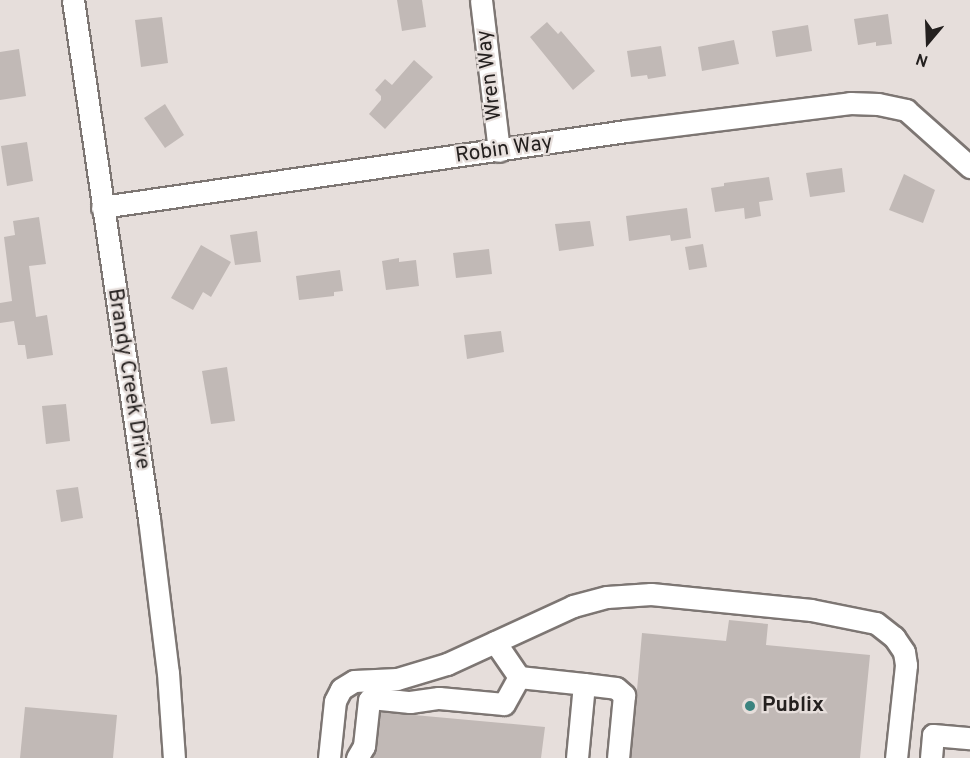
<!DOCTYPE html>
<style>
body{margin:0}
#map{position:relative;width:970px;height:758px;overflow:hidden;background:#e6dedb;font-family:Overpass,sans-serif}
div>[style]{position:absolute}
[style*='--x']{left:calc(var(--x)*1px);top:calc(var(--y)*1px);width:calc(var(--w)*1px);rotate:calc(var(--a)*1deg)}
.building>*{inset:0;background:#c1b9b6}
.roads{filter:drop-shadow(2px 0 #7d7673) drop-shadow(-2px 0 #7d7673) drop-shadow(0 2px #7d7673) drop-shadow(0 -2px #7d7673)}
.minor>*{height:21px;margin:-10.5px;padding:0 10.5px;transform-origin:10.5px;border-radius:10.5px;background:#fff}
.dots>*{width:16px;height:16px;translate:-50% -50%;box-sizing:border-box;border:3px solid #e6dedb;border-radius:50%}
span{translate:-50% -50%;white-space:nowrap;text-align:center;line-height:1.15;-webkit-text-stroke:4.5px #e6dedb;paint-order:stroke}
.street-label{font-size:21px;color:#24201f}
.poi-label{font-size:21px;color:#24201f;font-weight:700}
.left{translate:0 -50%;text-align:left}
.north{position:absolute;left:898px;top:12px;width:60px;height:60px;-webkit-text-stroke:4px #e6dedb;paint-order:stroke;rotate:199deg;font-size:16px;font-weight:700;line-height:24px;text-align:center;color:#24201f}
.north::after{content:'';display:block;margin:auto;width:21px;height:27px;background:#24201f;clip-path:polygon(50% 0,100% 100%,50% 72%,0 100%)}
</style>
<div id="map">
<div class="building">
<i style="clip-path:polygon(397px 0,422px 0,426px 27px,402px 31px)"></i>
<i style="clip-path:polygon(888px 14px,892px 44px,876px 46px,876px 42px,858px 45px,854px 19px)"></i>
<i style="clip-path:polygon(162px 17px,168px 63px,141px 67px,135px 20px)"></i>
<i style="clip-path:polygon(547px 22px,558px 34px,561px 31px,595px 71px,573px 90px,530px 37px)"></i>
<i style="clip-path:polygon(808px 25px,812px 51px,776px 57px,772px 31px)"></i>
<i style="clip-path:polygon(734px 40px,739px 64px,702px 71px,698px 47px)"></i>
<i style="clip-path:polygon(661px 46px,666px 76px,648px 79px,647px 75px,631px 77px,627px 51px)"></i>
<i style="clip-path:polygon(19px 49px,26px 96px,0 100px,0 52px)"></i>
<i style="clip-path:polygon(414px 60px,433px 77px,385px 129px,369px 114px,381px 100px,381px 96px,375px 90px,385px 79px,392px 85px)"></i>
<i style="clip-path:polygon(165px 104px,184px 135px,165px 148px,144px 118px)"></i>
<i style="clip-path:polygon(27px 142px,33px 181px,7px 186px,1px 146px)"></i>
<i style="clip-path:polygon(842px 168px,845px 192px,810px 197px,806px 173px)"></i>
<i style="clip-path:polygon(904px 174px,935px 190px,923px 223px,889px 210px)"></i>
<i style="clip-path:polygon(769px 177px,773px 200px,759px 202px,761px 216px,745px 219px,744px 208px,715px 212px,711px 188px,724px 186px,724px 183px)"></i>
<i style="clip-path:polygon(687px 208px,691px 238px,671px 241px,670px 235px,629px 241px,626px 216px)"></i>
<i style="clip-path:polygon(39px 217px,46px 264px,29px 266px,36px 317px,47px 315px,53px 355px,27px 359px,25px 345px,18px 345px,14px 321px,0 323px,0 303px,12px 301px,4px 237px,15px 235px,13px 221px)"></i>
<i style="clip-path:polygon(590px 221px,594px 246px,559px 251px,555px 224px)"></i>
<i style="clip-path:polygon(257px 231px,261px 262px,235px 265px,230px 235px)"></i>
<i style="clip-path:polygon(703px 244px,707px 267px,689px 270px,685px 247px)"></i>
<i style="clip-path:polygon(201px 245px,231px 262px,211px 297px,203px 292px,193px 310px,171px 298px)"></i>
<i style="clip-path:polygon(489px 249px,492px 274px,456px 278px,453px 253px)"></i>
<i style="clip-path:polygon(399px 258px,399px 262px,416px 260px,419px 286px,386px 290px,382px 261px)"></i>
<i style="clip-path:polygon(340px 270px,343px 291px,334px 292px,334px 296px,299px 300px,296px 276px)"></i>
<i style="clip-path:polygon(501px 331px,504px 352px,467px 359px,464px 335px)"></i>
<i style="clip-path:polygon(227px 367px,235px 421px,211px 424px,202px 371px)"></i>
<i style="clip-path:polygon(66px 404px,70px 441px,46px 444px,42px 406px)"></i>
<i style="clip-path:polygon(78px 487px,83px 518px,61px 522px,56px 490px)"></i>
<i style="clip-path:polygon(729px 620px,768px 624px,766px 645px,870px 655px,860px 758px,631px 758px,642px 633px,726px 641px)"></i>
<i style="clip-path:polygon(25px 707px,117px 715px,113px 758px,20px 758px)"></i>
<i style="clip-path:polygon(381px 712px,545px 727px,541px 758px,372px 758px,377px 747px)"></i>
</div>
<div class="roads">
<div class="minor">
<i style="--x:73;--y:0;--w:525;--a:81.67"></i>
<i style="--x:149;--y:519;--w:155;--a:83"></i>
<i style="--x:168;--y:673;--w:85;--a:86"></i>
<i style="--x:481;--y:0;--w:152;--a:83.2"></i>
<i style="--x:102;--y:207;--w:529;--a:-8.25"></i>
<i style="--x:626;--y:131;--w:226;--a:-7.1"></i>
<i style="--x:850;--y:103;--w:28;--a:2"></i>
<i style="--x:878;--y:104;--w:29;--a:12"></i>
<i style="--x:906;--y:110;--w:86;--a:41.7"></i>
<i style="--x:495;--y:642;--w:42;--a:55.6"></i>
<i style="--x:519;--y:677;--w:65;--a:6.1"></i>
<i style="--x:584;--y:684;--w:74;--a:95.4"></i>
<i style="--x:584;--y:684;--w:32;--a:7"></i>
<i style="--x:616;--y:688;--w:11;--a:41"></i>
<i style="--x:624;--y:695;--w:63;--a:95.4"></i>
<i style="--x:329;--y:758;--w:57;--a:-84"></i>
<i style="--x:335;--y:701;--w:13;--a:-63"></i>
<i style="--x:341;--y:689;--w:15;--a:-32"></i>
<i style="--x:354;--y:681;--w:43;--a:-2.7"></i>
<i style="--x:397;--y:679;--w:52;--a:-16.7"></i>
<i style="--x:447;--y:664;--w:139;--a:-24.7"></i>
<i style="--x:573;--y:606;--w:35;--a:-15"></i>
<i style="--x:607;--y:597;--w:44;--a:-3.9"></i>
<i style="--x:651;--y:594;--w:161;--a:5.7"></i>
<i style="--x:811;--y:610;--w:66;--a:11.3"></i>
<i style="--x:876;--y:623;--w:23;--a:38"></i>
<i style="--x:894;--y:637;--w:18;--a:56"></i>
<i style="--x:904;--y:652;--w:13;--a:81"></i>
<i style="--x:906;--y:665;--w:94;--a:96.1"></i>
<i style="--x:357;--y:758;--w:14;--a:-60"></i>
<i style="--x:364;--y:746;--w:46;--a:-83.8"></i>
<i style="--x:369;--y:700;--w:3;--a:-45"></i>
<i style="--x:371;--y:698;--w:39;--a:6"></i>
<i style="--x:410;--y:702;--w:29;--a:-8"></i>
<i style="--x:439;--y:698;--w:65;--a:5.3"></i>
<i style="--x:504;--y:704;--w:31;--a:-61"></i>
<i style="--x:931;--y:758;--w:23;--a:-85"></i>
<i style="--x:933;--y:735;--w:37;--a:5"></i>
</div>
</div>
<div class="dots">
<i style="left:750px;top:706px;background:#3b837f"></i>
</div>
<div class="street-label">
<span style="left:490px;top:75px;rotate:-97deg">Wren Way</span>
<span style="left:504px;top:150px;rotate:-8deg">Robin Way</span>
<span style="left:128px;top:379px;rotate:81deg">Brandy Creek Drive</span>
</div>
<div class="poi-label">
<span class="left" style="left:762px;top:706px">Publix</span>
</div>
<div class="north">N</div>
</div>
